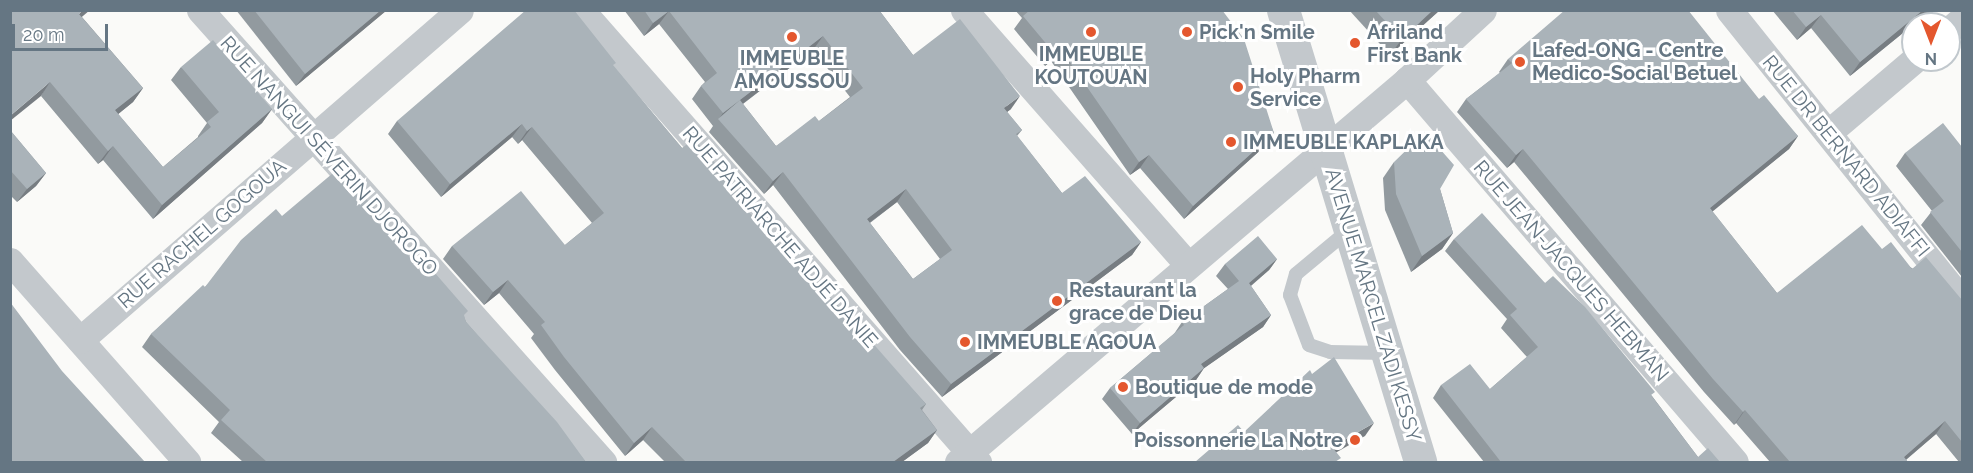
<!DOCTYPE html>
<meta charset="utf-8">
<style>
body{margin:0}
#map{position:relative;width:1973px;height:473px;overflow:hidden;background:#fafaf8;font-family:Raleway,sans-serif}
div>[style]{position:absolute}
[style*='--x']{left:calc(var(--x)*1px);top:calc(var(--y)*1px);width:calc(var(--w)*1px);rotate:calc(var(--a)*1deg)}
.service>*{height:14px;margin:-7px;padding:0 7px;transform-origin:7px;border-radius:7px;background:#c3c8cc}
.minor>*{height:27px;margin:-13.5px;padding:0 13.5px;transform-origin:13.5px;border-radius:13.5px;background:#c3c8cc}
.tertiary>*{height:33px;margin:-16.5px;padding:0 16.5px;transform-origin:16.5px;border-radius:16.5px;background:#c3c8cc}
.wall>*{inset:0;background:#929a9f}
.shaded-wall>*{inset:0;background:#777d82}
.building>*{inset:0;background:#aab3b9}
.dots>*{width:16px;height:16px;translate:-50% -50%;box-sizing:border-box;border:3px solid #fff;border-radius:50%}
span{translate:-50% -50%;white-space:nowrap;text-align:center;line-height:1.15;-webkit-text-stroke:6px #fff;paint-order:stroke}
.poi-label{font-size:20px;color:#657683;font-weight:700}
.left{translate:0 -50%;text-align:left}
.right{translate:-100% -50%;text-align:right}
.street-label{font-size:20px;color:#657683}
.frame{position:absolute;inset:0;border:12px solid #657683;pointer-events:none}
.north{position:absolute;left:1901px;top:12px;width:60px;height:60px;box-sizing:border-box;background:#fff;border:2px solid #c1c8cd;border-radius:50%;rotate:180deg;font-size:16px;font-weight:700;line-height:24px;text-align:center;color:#657683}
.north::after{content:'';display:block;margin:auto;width:21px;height:27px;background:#e4572e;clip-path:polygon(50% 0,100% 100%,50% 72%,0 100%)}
.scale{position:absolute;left:12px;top:24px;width:96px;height:27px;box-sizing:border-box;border:3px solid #657683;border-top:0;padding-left:8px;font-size:18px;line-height:21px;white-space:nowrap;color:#657683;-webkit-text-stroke:4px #fff;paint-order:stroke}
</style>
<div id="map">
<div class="service">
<i style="--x:1349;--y:230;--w:69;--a:140.3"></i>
<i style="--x:1296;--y:274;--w:22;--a:106"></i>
<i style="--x:1290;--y:295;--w:53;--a:69.2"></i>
<i style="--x:1309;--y:345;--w:22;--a:18"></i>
<i style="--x:1330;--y:352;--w:57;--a:1"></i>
</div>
<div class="minor">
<i style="--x:200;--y:10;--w:606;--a:48.28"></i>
<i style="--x:581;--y:10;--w:602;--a:48.71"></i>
<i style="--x:964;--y:10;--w:339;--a:48.7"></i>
<i style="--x:1729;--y:10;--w:373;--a:51.3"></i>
<i style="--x:1949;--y:30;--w:17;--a:-40"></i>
<i style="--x:1407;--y:80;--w:503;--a:49.35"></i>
<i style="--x:1828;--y:133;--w:113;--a:-40.3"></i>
<i style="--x:10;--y:261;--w:268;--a:48.6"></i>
<i style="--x:80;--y:340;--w:503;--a:-40.97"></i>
<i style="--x:958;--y:462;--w:590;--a:-40.39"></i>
<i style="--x:1407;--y:80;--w:103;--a:-42.6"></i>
</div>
<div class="tertiary">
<i style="--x:1283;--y:10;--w:472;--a:73.1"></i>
</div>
<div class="wall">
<i style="clip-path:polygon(236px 10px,387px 10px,296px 86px)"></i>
<i style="clip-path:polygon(evenodd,624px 10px,879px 10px,913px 55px,1011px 109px,1007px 112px,1022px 130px,1017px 136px,1062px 193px,1141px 242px,1132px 255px,942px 397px,900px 350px,773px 185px,764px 194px,709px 132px,713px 126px,692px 99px,701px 86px,705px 82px,659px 24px,644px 36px,624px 10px,813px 50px,850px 97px,819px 121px,776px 146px,743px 104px,813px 50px,624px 10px,897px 202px,940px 259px,913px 279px,870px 223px,897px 202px)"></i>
<i style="clip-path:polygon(1015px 10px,1222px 10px,1274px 133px,1265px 146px,1184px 219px,1140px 168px,1130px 175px,1051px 61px,1045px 66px,1014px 29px,1022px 18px)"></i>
<i style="clip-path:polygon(1349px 10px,1440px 10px,1390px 55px)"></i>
<i style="clip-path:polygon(1772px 10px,1935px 10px,1927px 18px,1925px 15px,1850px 76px,1811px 28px,1797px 40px)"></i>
<i style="clip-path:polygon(82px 17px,143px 88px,133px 102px,118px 114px,163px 167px,198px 137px,198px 136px,207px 123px,171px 80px,181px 67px,272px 109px,262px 123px,153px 219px,103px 160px,98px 164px,41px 96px)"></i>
<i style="clip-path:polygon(1508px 59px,1759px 99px,1798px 136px,1789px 149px,1712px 211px,1777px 293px,1882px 249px,1962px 300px,1962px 462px,1959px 462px,1936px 434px,1906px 460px,1908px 462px,1770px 462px,1736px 423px,1734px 425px,1704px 392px,1514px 162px,1507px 168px,1457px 112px,1466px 99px,1500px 73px,1499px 72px)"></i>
<i style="clip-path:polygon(613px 66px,682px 148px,746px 210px,926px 404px,922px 410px,937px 430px,928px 443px,902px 462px,665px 462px,643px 440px,625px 456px,555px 370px,531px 338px,534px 334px,499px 293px,484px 305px,443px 259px,452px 246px,565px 245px,592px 223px,522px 140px,518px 144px,512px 137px,441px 197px,388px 134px,397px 121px)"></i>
<i style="clip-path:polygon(10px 130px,46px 173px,36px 186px,17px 202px,10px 195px)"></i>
<i style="clip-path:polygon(1962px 147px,1962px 277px,1921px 225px,1932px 211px,1896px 166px,1905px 153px)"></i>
<i style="clip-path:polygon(1394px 162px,1440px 189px,1453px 233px,1442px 249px,1411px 272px,1385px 210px,1383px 178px)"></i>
<i style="clip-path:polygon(377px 211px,372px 217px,464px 317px,466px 322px,586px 462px,243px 462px,211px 433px,219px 422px,142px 347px,151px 334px,205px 287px,282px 216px)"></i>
<i style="clip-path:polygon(1454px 239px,1545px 283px,1652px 396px,1698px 457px,1720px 462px,1484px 462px,1433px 398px,1441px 385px,1490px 389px,1527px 357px,1501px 328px,1507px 319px,1445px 251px)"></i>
<i style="clip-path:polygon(1277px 259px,1269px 270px,1251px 286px,1271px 315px,1263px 327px,1204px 368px,1196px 380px,1132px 434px,1102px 399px,1110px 388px,1174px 334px,1182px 322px,1228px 289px,1216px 276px,1225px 264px)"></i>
</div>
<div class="shaded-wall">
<i style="clip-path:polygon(83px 10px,90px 10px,70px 27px,79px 14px)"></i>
<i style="clip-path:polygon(381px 10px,387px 10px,296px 86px,305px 74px)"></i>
<i style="clip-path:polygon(1433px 10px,1440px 10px,1390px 55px,1402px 39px)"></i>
<i style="clip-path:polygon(1923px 10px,1928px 10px,1925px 15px,1850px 76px,1860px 62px)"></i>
<i style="clip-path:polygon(669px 11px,659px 24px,644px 36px,653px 23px)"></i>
<i style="clip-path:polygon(1821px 15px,1811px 28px,1797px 40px,1806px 27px)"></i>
<i style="clip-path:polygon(823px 36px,813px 50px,720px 121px,719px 119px,723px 113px)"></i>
<i style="clip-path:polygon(1060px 48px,1051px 61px,1045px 66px,1054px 53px)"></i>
<i style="clip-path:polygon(50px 82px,41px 96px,10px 121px,10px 116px)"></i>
<i style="clip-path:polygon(143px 88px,133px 102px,106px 124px,115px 110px)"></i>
<i style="clip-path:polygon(1020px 96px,1011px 109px,995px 121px,1004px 108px)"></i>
<i style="clip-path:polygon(272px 109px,262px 123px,153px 219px,162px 205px)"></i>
<i style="clip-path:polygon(522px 124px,512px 137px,441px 197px,450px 184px)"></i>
<i style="clip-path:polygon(532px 127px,522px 140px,518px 144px,527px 131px)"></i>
<i style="clip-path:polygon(1274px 133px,1265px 146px,1184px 219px,1193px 206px)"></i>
<i style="clip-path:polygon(1798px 136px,1789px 149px,1701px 221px,1710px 208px)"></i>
<i style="clip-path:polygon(113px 146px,103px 160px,98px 164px,108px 151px)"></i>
<i style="clip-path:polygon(1523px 149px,1514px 162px,1507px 168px,1516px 155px)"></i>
<i style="clip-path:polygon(1149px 155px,1140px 168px,1130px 175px,1139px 162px)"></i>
<i style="clip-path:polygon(783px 172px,773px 185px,764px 194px,773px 181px)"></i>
<i style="clip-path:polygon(46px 173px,36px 186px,17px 202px,27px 189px)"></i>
<i style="clip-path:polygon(906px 189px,897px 202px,857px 232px,867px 219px)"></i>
<i style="clip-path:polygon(1453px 233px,1442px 249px,1411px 272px,1422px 256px)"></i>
<i style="clip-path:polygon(1141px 242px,1132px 255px,942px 397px,951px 384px)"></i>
<i style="clip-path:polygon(1277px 259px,1269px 270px,1241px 294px,1249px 283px)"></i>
<i style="clip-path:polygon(508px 280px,499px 293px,484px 305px,493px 292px)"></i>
<i style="clip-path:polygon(1271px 315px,1263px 327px,1193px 376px,1201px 364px)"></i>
<i style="clip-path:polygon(1204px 368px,1196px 380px,1132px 434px,1140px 423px)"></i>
<i style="clip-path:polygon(1745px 410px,1736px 423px,1734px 425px,1743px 412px)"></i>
<i style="clip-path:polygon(1945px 421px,1936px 434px,1903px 462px,1904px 457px)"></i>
<i style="clip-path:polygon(1374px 423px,1365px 436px,1323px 460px,1332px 447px)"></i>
<i style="clip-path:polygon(652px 427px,643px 440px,625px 456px,634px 443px)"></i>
<i style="clip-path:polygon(937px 430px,928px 443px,902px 462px,893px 462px)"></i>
</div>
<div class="building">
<i style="clip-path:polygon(10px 10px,83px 10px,79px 14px,143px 88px,115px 110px,163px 167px,211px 127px,207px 122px,219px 112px,181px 67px,213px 40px,272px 109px,162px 205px,113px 146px,108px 151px,50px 82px,10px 116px)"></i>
<i style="clip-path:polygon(254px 10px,381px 10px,305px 74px)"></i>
<i style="clip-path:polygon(526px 10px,574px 10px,616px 63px,613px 65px,682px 148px,694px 139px,750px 203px,745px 208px,856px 324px,926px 404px,920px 408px,937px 430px,893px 462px,686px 462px,652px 427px,634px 443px,564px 357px,541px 325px,545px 322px,508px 280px,493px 292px,452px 246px,521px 191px,565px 245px,604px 213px,532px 127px,527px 131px,522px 124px,450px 184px,397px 121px)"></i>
<i style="clip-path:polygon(evenodd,644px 10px,879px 10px,913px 55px,960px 19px,1020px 96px,1004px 108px,1022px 130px,1016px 134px,1062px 193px,1085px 176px,1141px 242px,951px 384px,910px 337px,783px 172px,773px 181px,718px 119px,740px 100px,776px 146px,815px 116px,819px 121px,863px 88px,823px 36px,723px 113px,701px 86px,717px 73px,669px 11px,653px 23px,644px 10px,906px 189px,952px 250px,913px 279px,867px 219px,906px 189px)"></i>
<i style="clip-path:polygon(1030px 10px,1222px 10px,1244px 39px,1274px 133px,1193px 206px,1149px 155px,1139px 162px,1060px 48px,1054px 53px,1023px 16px)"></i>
<i style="clip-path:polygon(1375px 10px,1433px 10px,1402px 39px)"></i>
<i style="clip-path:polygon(1565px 10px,1688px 10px,1759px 99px,1764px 95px,1798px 136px,1710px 208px,1777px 293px,1862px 225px,1882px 249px,1891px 242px,1912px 269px,1926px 257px,1962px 300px,1962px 442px,1945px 421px,1904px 457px,1908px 462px,1790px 462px,1745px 410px,1743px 412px,1713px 379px,1523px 149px,1516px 155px,1466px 99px,1512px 63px,1508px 59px)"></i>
<i style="clip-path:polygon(1792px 10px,1923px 10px,1860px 62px,1821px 15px,1806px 27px)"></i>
<i style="clip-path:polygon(1943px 123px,1962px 147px,1962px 252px,1930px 212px,1944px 201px,1905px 153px)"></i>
<i style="clip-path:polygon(10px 130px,46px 173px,27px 189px,10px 170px)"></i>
<i style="clip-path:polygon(1425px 132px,1454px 165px,1440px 189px,1453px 233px,1422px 256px,1396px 194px,1394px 162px)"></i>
<i style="clip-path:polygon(339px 168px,377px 211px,371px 215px,422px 270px,428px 265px,468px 311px,464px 315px,466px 322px,557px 422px,586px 462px,267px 462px,221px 420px,230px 410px,151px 334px,203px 285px,205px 287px,241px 240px,276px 209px,282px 216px)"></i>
<i style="clip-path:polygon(1482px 213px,1545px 283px,1553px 276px,1585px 307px,1655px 392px,1651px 395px,1698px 457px,1708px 448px,1720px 462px,1501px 462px,1441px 385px,1470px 364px,1490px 389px,1538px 347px,1510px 315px,1517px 309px,1454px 239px)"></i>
<i style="clip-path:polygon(1258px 236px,1277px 259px,1249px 283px,1271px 315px,1201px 364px,1204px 368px,1140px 423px,1110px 388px,1184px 325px,1182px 322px,1239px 281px,1225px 264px)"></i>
<i style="clip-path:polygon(10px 302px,62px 371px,145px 462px,10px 462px)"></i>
<i style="clip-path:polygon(1334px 357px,1374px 423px,1332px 447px,1341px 458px,1335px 462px,1195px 462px,1238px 425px,1244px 432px,1310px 370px,1312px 374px)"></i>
</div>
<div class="dots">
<i style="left:1091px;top:32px;background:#e4572e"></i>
<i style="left:1187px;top:32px;background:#e4572e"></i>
<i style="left:792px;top:37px;background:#e4572e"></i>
<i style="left:1355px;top:43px;background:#e4572e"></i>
<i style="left:1520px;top:62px;background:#e4572e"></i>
<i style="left:1238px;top:87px;background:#e4572e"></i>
<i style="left:1231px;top:142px;background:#e4572e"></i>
<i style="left:1057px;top:301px;background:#e4572e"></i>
<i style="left:965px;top:342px;background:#e4572e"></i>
<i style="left:1123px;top:387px;background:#e4572e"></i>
<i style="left:1355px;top:440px;background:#e4572e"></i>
</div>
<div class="poi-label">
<span class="left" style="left:1199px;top:32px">Pick'n Smile</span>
<span class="left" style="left:1367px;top:44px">Afriland<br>First Bank</span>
<span class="left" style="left:1532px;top:62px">Lafed-ONG - Centre<br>Medico-Social Betuel</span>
<span style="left:1091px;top:66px">IMMEUBLE<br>KOUTOUAN</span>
<span style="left:792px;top:70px">IMMEUBLE<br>AMOUSSOU</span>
<span class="left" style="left:1250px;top:88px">Holy Pharm<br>Service</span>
<span class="left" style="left:1243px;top:142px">IMMEUBLE KAPLAKA</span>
<span class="left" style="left:1069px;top:302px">Restaurant la<br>grace de Dieu</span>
<span class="left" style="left:977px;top:342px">IMMEUBLE AGOUA</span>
<span class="left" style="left:1135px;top:387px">Boutique de mode</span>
<span class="right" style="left:1343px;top:440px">Poissonnerie La Notre</span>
</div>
<div class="street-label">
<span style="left:329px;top:156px;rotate:48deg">RUE NANGUI SÉVERIN DJOROGO</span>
<span style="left:1846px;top:156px;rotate:51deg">RUE DR BERNARD ADIAFFI</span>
<span style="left:202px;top:234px;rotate:-41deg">RUE RACHEL GOGOUA</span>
<span style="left:780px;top:237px;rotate:49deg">RUE PATRIARCHE ADJÉ DANIE</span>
<span style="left:1571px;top:271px;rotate:49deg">RUE JEAN-JACQUES HEBMAN</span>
<span style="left:1373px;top:305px;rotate:73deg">AVENUE MARCEL ZADI KESSY</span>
</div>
<div class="frame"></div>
<div class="north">N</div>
<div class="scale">20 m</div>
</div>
